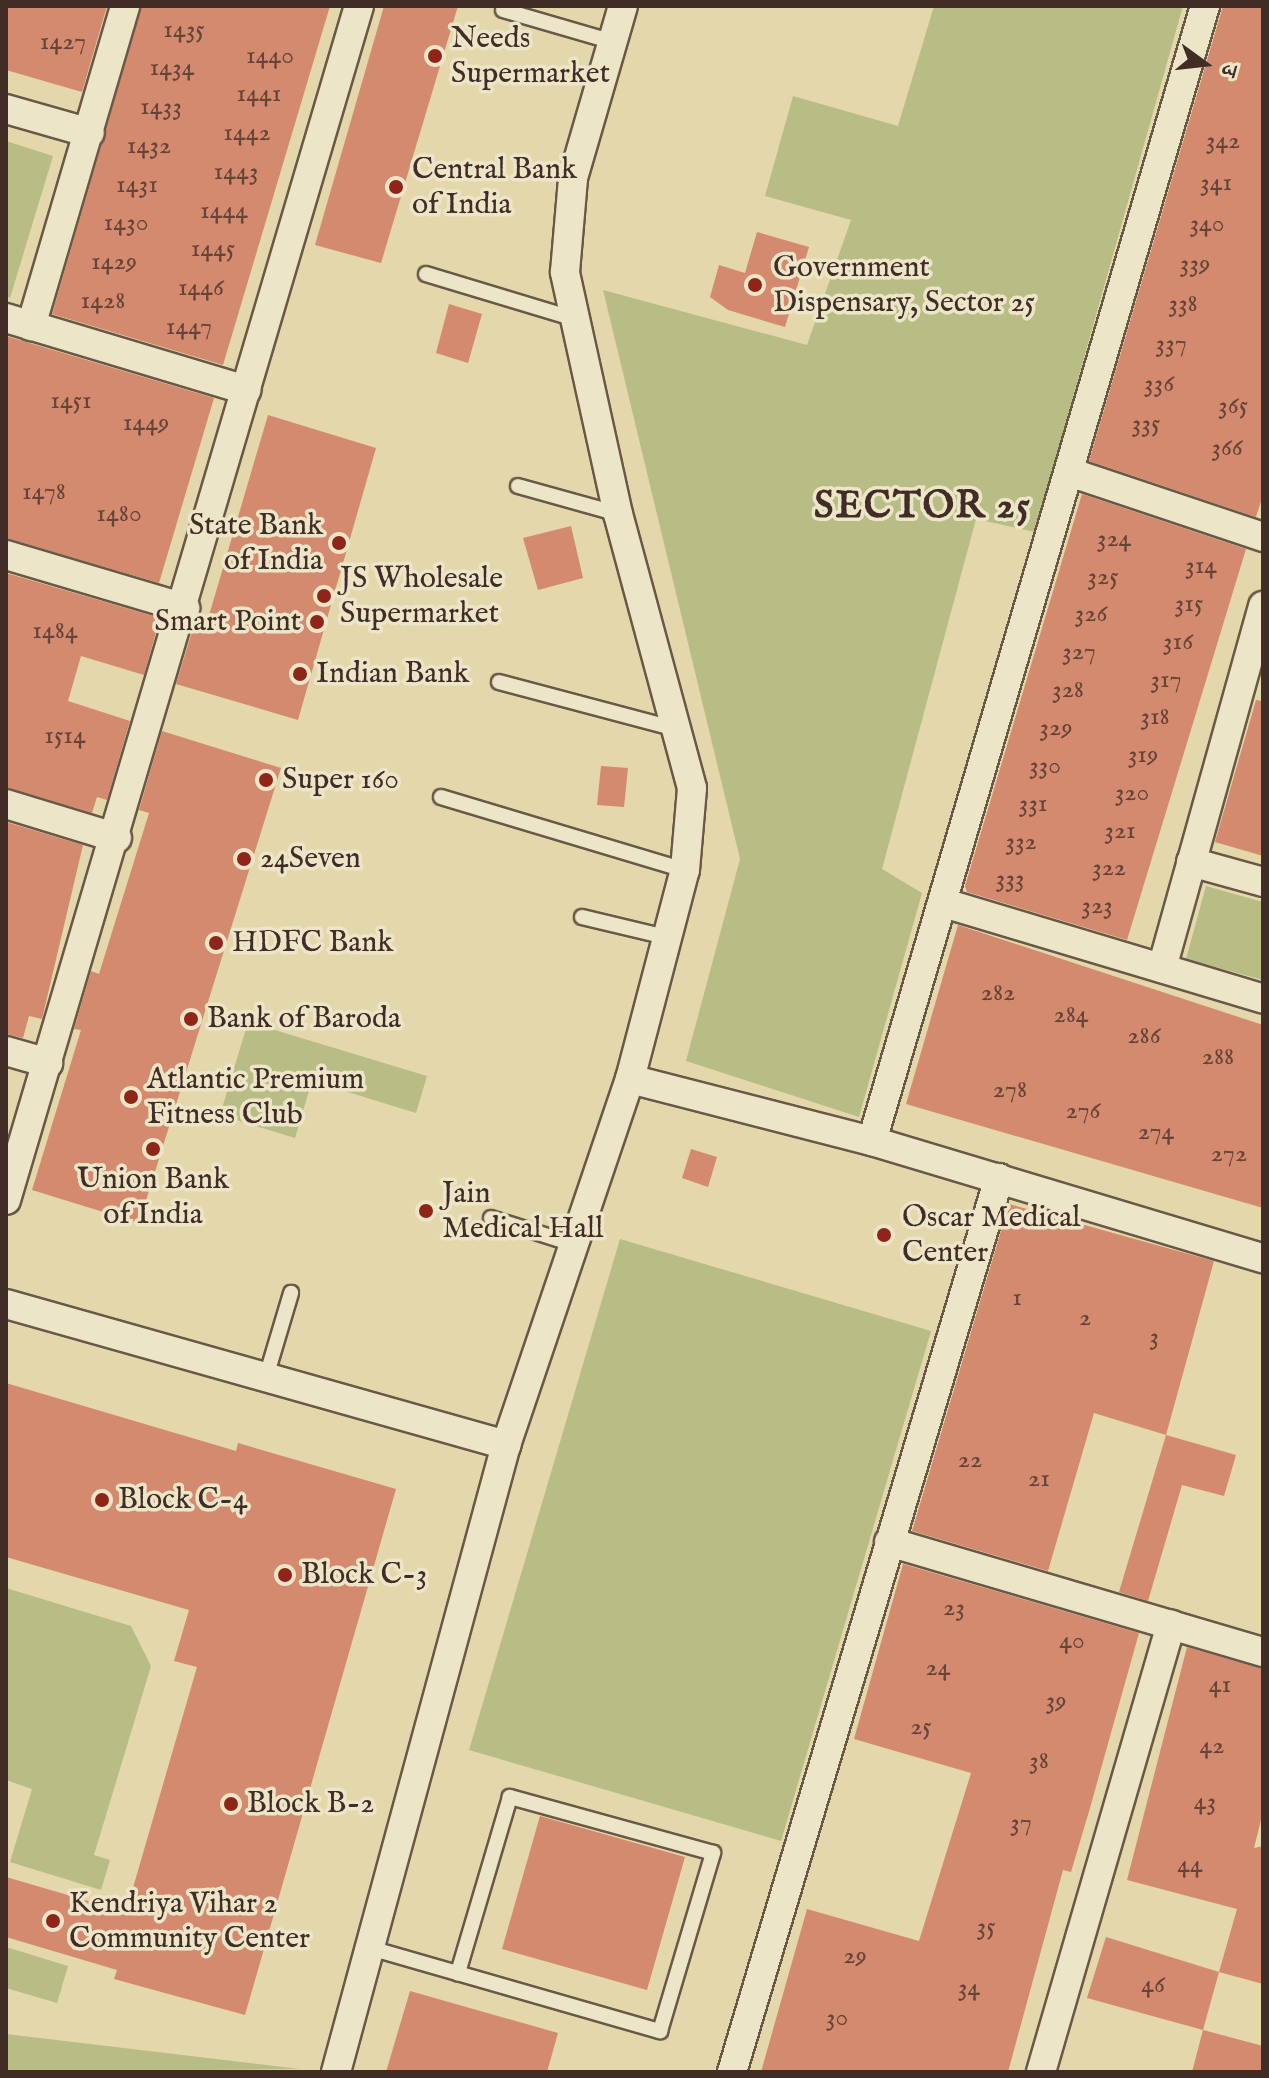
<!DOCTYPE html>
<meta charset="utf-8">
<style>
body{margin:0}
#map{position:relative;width:1269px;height:2078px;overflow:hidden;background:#e3d7ab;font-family:"IM FELL English","Noto Serif Devanagari",serif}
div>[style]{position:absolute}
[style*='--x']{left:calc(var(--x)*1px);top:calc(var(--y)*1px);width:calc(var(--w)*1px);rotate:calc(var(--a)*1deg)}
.green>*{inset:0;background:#b8bd86}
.building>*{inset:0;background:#d38a6e}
.roads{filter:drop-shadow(2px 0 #6a5847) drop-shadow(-2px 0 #6a5847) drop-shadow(0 2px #6a5847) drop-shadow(0 -2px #6a5847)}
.service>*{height:14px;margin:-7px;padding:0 7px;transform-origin:7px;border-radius:7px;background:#ede5c8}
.minor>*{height:28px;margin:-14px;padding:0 14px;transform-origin:14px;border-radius:14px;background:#ede5c8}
.dots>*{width:22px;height:22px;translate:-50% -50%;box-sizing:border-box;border:4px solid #ede5c8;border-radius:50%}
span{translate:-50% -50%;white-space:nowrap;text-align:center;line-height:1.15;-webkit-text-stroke:7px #ede5c8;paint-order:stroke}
.number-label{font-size:26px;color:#664438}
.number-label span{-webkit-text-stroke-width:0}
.poi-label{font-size:30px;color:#412d26}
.left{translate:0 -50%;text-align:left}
.right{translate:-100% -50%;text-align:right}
.district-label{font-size:38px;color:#412d26;font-weight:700;letter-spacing:2px}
.frame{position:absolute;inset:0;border:8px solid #412d26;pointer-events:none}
.north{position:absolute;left:1165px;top:24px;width:80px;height:80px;-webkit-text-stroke:6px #ede5c8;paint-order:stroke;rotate:105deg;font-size:22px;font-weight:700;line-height:32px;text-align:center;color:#412d26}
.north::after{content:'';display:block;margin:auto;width:28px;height:36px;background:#412d26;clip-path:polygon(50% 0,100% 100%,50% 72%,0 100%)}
</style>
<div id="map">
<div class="green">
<i style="clip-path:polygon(934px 6px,1183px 6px,1035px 532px,976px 519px,882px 869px,922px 893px,859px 1117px,686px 1061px,740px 859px,603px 290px,807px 345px,851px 220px,765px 196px,793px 96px,898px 126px)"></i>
<i style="clip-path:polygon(6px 141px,53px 156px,10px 298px,6px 296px)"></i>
<i style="clip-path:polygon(1206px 886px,1263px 902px,1263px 980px,1186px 959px)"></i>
<i style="clip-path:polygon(248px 1022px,427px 1076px,416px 1113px,312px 1081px,295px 1138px,220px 1115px)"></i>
<i style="clip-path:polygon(620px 1239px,931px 1331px,781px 1841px,469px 1750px)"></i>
<i style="clip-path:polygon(6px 1588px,131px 1626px,151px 1666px,94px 1855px,110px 1860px,101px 1890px,10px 1862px,32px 1789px,6px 1780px)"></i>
<i style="clip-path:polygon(6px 1947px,68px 1966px,57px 2003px,6px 1988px)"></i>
<i style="clip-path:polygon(6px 2034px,299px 2069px,6px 2072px)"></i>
</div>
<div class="building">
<i style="clip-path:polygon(6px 6px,107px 6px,82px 92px,6px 70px)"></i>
<i style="clip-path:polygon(142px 6px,330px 6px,223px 365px,52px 314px)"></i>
<i style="clip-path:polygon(384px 6px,458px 6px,381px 263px,315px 245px)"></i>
<i style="clip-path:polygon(1223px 6px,1263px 6px,1263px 495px,1256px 517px,1089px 461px)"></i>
<i style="clip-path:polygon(757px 232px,809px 247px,785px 327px,728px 310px,710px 297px,719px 265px,745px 273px)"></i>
<i style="clip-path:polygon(449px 304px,482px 314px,468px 363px,436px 353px)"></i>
<i style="clip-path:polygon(6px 336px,214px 398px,159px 583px,6px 538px)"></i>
<i style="clip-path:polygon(268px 415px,376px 448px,298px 720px,176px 684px,194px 625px,205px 629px)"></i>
<i style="clip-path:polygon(1082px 494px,1246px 549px,1127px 940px,967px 892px,965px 886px)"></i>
<i style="clip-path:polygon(571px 526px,583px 578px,538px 590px,523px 538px)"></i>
<i style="clip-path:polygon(6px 573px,160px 618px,144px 675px,81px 656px,68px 701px,130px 721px,107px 800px,97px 797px,92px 813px,6px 787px)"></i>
<i style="clip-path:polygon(1256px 700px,1263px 701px,1263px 856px,1215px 842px)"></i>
<i style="clip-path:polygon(162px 731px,281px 768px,139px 1223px,32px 1190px,81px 1030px,74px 1029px,91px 971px,99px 974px,149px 813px,139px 810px)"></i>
<i style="clip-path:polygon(601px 766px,628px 768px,624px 807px,597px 805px)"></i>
<i style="clip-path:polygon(6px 822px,83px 845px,42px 1019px,29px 1016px,23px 1038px,6px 1034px)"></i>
<i style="clip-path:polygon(958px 925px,1263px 1025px,1263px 1208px,906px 1104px)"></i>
<i style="clip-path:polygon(691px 1149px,717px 1157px,708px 1187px,682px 1178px)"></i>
<i style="clip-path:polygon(1009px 1204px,1214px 1261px,1166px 1435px,1094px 1413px,1048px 1571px,912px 1531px)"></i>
<i style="clip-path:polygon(6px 1383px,236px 1451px,238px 1443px,396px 1489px,245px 2015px,114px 1979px,117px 1970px,6px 1937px,6px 1877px,126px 1912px,197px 1667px,174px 1661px,189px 1610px,6px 1557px)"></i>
<i style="clip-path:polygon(1166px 1435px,1236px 1455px,1224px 1496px,1182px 1485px,1148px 1601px,1119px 1592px)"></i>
<i style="clip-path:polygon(903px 1564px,1139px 1633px,1090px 1808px,1071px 1872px,1063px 1870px,1008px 2072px,761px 2072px,807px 1909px,919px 1941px,971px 1773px,854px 1739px)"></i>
<i style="clip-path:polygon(1187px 1647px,1263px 1669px,1263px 1812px,1254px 1848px,1263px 1846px,1263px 1984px,1219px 1972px,1237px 1909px,1127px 1880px)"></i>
<i style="clip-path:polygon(540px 1816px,685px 1857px,647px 1990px,502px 1949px)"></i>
<i style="clip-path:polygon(1106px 1937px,1219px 1972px,1203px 2030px,1087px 1998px)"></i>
<i style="clip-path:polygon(410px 1991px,558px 2033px,547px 2072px,386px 2072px)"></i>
<i style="clip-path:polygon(1203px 2030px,1263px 2046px,1263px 2072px,1192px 2072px)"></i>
</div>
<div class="roads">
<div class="service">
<i style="--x:503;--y:10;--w:115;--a:16.2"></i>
<i style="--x:426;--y:274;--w:156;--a:16.8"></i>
<i style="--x:518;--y:486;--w:104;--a:15.6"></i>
<i style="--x:499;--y:682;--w:183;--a:14.9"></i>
<i style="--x:441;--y:797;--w:255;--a:16.7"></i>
<i style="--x:582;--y:917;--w:90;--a:13.4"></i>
<i style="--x:491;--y:1218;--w:83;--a:17.6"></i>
<i style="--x:266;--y:1377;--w:88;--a:-73.4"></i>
<i style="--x:370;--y:1948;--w:302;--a:16"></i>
<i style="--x:660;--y:2031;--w:186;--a:-73.4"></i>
<i style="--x:713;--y:1853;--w:211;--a:-164.6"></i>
<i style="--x:510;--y:1797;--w:184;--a:106.5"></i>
</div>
<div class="minor">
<i style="--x:6;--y:109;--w:87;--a:15.9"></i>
<i style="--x:6;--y:318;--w:251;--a:16.7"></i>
<i style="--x:31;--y:326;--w:334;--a:-73.6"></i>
<i style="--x:1069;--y:472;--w:205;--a:18.5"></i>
<i style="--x:6;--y:555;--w:187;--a:16.5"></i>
<i style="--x:6;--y:804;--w:116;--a:17"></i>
<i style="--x:1191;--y:862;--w:75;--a:15.5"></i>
<i style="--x:944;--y:903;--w:333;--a:16.7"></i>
<i style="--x:1162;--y:968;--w:376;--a:-74.4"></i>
<i style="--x:6;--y:1051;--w:44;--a:15.9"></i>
<i style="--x:630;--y:1079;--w:250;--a:14.4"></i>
<i style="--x:872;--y:1141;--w:408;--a:16.7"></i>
<i style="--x:872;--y:1141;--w:1183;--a:-73.65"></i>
<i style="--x:6;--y:1200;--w:1245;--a:-73.53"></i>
<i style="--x:6;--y:1304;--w:520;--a:15.75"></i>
<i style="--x:889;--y:1542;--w:390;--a:16.4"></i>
<i style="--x:336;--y:2072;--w:650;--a:-74.83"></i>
<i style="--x:506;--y:1445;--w:386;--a:-71.3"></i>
<i style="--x:630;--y:1079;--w:216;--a:-75.3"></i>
<i style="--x:685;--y:870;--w:82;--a:-85.1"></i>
<i style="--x:692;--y:788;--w:284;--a:-105.1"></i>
<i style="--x:618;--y:514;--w:248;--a:-102.4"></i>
<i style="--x:565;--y:272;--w:94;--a:-85.1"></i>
<i style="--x:573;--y:178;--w:179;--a:-73.8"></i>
<i style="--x:732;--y:2072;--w:933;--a:-73.37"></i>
<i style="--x:1041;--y:2072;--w:466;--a:-73.8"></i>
</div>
</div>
<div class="dots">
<i style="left:435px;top:56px;background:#8f2418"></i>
<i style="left:396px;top:187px;background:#8f2418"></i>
<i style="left:755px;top:285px;background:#8f2418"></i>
<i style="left:339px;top:543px;background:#8f2418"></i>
<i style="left:324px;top:596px;background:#8f2418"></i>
<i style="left:317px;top:622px;background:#8f2418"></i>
<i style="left:300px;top:674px;background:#8f2418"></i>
<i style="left:266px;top:780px;background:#8f2418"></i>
<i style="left:244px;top:859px;background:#8f2418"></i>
<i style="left:216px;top:943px;background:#8f2418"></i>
<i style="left:191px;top:1019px;background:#8f2418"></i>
<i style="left:131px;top:1097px;background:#8f2418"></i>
<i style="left:153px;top:1149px;background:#8f2418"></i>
<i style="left:426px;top:1211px;background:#8f2418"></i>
<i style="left:884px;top:1235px;background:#8f2418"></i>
<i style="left:102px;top:1500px;background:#8f2418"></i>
<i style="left:285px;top:1575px;background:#8f2418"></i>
<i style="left:231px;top:1804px;background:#8f2418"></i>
<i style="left:53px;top:1921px;background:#8f2418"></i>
</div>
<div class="number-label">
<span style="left:184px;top:30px">1435</span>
<span style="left:63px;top:42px">1427</span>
<span style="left:270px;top:56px">1440</span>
<span style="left:172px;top:68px">1434</span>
<span style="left:259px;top:94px">1441</span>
<span style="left:161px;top:107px">1433</span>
<span style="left:247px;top:133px">1442</span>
<span style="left:1223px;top:141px">342</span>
<span style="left:149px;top:146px">1432</span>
<span style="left:236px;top:172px">1443</span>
<span style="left:1216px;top:183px">341</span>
<span style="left:137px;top:185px">1431</span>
<span style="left:224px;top:211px">1444</span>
<span style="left:126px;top:223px">1430</span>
<span style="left:1207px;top:224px">340</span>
<span style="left:213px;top:249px">1445</span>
<span style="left:114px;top:262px">1429</span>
<span style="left:1195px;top:264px">339</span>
<span style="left:201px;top:288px">1446</span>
<span style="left:103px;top:301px">1428</span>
<span style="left:1183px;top:304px">338</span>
<span style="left:189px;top:327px">1447</span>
<span style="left:1171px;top:344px">337</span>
<span style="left:1159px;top:384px">336</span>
<span style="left:71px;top:401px">1451</span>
<span style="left:1233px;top:406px">365</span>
<span style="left:146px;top:423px">1449</span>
<span style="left:1146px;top:424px">335</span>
<span style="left:1227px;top:448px">366</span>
<span style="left:44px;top:492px">1478</span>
<span style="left:119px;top:514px">1480</span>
<span style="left:1114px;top:539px">324</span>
<span style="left:1201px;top:566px">314</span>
<span style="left:1103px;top:577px">325</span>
<span style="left:1189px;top:604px">315</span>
<span style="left:1091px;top:614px">326</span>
<span style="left:55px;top:631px">1484</span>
<span style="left:1178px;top:642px">316</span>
<span style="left:1079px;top:652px">327</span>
<span style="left:1166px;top:680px">317</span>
<span style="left:1068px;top:690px">328</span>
<span style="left:1155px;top:717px">318</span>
<span style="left:1056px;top:728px">329</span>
<span style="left:65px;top:736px">1514</span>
<span style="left:1143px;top:755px">319</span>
<span style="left:1045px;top:766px">330</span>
<span style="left:1132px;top:793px">320</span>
<span style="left:1033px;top:804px">331</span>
<span style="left:1120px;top:831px">321</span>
<span style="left:1021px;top:842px">332</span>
<span style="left:1109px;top:868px">322</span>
<span style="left:1010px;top:879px">333</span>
<span style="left:1097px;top:906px">323</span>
<span style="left:998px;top:993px">282</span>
<span style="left:1071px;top:1015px">284</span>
<span style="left:1144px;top:1036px">286</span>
<span style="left:1218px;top:1057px">288</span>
<span style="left:1010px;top:1090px">278</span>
<span style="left:1083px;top:1111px">276</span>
<span style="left:1156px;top:1132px">274</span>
<span style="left:1229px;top:1154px">272</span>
<span style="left:1017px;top:1298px">1</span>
<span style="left:1085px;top:1318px">2</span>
<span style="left:1154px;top:1337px">3</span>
<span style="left:970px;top:1460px">22</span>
<span style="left:1039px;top:1479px">21</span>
<span style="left:954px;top:1608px">23</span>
<span style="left:1072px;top:1641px">40</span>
<span style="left:938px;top:1668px">24</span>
<span style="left:1220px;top:1685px">41</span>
<span style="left:1056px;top:1701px">39</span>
<span style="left:921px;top:1727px">25</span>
<span style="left:1212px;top:1746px">42</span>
<span style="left:1039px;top:1761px">38</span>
<span style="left:1205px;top:1802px">43</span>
<span style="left:1021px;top:1823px">37</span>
<span style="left:1190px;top:1865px">44</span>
<span style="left:986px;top:1927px">35</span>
<span style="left:855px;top:1956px">29</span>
<span style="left:1153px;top:1985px">46</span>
<span style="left:969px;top:1988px">34</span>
<span style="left:837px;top:2018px">30</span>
</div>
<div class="poi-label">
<span class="left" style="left:451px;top:56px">Needs<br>Supermarket</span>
<span class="left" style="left:412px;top:187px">Central Bank<br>of India</span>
<span class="left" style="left:773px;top:285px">Government<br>Dispensary, Sector 25</span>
<span class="right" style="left:323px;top:543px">State Bank<br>of India</span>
<span class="left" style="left:340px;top:596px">JS Wholesale<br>Supermarket</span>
<span class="right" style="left:301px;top:622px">Smart Point</span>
<span class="left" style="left:316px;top:674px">Indian Bank</span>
<span class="left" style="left:282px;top:780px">Super 160</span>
<span class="left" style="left:260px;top:859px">24Seven</span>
<span class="left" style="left:232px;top:943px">HDFC Bank</span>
<span class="left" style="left:207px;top:1019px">Bank of Baroda</span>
<span class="left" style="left:147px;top:1097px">Atlantic Premium<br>Fitness Club</span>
<span style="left:153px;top:1197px">Union Bank<br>of India</span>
<span class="left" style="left:442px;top:1211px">Jain<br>Medical Hall</span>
<span class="left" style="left:902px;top:1235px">Oscar Medical<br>Center</span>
<span class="left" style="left:118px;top:1500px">Block C-4</span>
<span class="left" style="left:301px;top:1575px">Block C-3</span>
<span class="left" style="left:247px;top:1804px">Block B-2</span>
<span class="left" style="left:69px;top:1921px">Kendriya Vihar 2<br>Community Center</span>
</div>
<div class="district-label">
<span style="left:923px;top:508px">SECTOR 25</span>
</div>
<div class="frame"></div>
<div class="north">उ</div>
</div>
